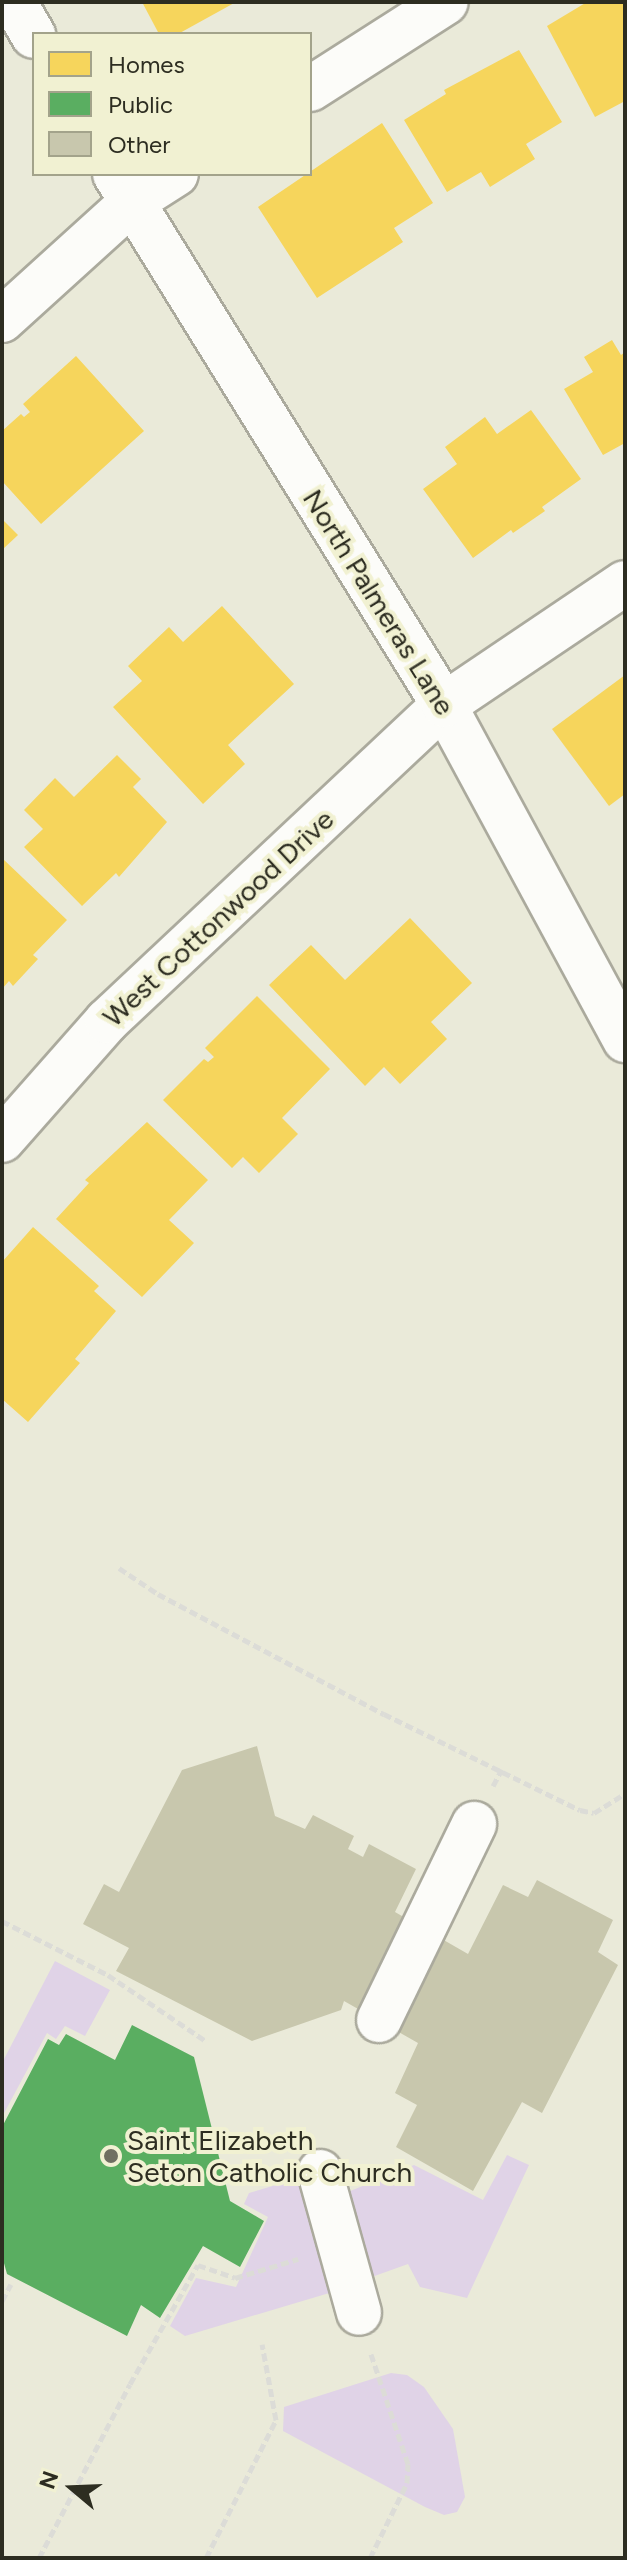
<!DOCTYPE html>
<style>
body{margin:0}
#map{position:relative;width:627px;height:2560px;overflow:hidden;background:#eaead9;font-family:Figtree,sans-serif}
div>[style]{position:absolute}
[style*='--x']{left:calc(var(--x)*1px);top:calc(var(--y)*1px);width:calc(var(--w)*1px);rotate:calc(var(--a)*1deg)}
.green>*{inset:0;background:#e0d3e7}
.homes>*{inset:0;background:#f6d55c}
.public>*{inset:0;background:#5aae61}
.building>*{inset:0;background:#c8c7ad}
.path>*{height:5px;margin-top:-2.5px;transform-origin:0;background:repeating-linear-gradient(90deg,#dcdcd7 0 8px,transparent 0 12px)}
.roads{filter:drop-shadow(2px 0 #abaa9d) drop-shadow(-2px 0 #abaa9d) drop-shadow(0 2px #abaa9d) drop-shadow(0 -2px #abaa9d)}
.minor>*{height:44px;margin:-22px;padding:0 22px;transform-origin:22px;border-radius:22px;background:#fcfcf9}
.dots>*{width:22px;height:22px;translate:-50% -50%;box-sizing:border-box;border:4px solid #f1f1d2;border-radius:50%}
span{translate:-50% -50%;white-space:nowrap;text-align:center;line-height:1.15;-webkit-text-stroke:8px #f1f1d2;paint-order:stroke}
.street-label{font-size:28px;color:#2d2d21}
.poi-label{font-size:28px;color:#2d2d21}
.left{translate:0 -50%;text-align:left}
.frame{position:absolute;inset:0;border:4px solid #2d2d21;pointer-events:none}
.legend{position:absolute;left:32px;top:32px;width:280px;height:144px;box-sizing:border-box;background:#f1f1d2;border:2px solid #a3a38b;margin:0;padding:10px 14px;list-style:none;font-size:24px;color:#2d2d21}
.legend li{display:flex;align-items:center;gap:16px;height:40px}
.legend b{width:40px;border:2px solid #a3a38b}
.north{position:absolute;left:32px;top:2448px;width:80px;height:80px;-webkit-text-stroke:6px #f1f1d2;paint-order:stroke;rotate:289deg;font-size:22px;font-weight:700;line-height:32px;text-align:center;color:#2d2d21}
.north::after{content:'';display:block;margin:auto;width:28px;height:36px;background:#2d2d21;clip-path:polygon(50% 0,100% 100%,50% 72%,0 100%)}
</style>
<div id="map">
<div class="green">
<i style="clip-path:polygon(55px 1961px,110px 1990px,85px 2036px,65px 2026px,56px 2039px,47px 2033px,2px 2117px,2px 2063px)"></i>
<i style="clip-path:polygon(507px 2155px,529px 2165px,467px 2298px,420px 2287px,408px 2264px,369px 2278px,343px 2194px,414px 2165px,483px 2200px)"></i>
<i style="clip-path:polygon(303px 2177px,336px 2291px,185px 2336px,170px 2326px,196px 2278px,236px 2287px,268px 2217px,244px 2204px,249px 2193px)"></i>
<i style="clip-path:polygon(391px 2373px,407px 2375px,424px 2387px,453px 2429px,465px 2497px,457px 2512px,444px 2515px,425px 2507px,283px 2431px,284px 2407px)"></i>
</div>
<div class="homes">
<i style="clip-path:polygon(142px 2px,236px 2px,178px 34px,159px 34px)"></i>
<i style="clip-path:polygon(587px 2px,625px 2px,625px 101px,595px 117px,547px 26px)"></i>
<i style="clip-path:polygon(519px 50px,562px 122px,526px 144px,535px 159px,490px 187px,481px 172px,447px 192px,404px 120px,446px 94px,444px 90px)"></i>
<i style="clip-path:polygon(382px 123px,433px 203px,394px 228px,403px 242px,317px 298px,258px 207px)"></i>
<i style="clip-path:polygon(612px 340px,621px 355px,625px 352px,625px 443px,603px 455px,564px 389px,593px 372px,584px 357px)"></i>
<i style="clip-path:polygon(76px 356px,144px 431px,41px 524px,2px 481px,2px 431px,21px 414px,24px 417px,30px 412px,23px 404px)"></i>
<i style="clip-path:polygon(531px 410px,581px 479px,542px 507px,545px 511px,513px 533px,511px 530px,473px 558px,423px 489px,457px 464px,445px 447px,485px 417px,497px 434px)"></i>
<i style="clip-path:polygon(2px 519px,18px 535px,2px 550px)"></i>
<i style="clip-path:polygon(222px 606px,294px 684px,228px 745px,245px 764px,203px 804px,113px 707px,142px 681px,128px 666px,169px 627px,183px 642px)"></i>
<i style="clip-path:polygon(625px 675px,625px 794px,609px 806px,552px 729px)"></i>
<i style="clip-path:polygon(117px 755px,141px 779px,133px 787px,167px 822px,119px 877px,116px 873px,82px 906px,24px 847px,43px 829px,24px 810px,55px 778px,74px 797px)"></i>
<i style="clip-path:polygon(2px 858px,67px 920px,33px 955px,38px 959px,13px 986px,9px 981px,2px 989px)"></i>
<i style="clip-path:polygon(410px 918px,472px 983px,431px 1022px,447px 1039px,400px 1084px,384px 1067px,365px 1086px,269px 985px,311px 945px,345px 980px)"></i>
<i style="clip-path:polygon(257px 996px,330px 1069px,282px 1118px,298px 1134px,259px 1173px,243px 1157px,232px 1168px,163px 1100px,204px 1059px,208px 1062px,214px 1057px,205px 1048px)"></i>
<i style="clip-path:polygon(147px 1122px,208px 1180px,169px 1220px,194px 1243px,142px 1297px,56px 1219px,89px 1183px,85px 1180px)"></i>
<i style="clip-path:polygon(33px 1227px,99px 1286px,94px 1291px,116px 1311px,75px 1359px,80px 1363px,28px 1422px,2px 1399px,2px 1262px)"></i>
</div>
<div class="public">
<i style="clip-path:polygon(132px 2025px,194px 2057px,230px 2201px,264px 2221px,240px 2267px,203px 2246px,160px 2318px,141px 2305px,127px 2336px,7px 2274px,2px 2256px,2px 2127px,48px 2039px,59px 2045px,66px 2034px,115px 2060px)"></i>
</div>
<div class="building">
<i style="clip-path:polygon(257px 1746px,275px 1816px,305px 1829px,313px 1815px,354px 1836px,348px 1849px,363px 1857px,369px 1844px,416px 1869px,395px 1912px,468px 1954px,503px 1885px,528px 1897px,537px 1880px,613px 1920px,598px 1952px,618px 1965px,542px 2113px,522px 2102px,473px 2191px,396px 2147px,417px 2105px,395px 2093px,418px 2043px,344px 2001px,341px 2010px,252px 2041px,116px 1971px,129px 1948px,83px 1924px,104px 1884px,119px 1892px,182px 1770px)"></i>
</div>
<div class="path">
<i style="--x:119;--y:1568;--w:47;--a:33.7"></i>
<i style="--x:158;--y:1594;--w:256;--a:28"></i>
<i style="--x:384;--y:1714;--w:218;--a:26.1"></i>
<i style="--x:580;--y:1810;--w:14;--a:12"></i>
<i style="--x:594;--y:1813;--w:36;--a:-32"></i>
<i style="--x:493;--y:1786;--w:19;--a:-62"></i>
<i style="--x:2;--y:1921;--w:119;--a:27"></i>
<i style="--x:108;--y:1975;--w:118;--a:34"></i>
<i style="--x:2;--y:2301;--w:19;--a:-62"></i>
<i style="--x:39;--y:2558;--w:196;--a:-62.4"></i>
<i style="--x:130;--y:2384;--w:137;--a:-60.3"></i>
<i style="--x:198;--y:2265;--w:39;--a:19"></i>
<i style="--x:235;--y:2278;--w:66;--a:-16.8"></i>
<i style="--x:206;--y:2558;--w:155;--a:-63.1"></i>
<i style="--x:276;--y:2420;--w:77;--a:-100.4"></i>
<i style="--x:370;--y:2558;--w:84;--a:-63.7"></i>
<i style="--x:407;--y:2483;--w:19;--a:-87"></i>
<i style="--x:408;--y:2464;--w:116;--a:-108.6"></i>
</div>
<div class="roads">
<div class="minor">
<i style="--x:14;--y:2;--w:39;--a:60"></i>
<i style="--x:310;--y:89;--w:161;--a:-32.6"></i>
<i style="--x:115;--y:174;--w:625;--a:58.22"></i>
<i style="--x:444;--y:705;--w:381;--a:61.6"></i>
<i style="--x:2;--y:320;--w:176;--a:-42.2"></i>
<i style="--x:132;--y:202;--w:52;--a:-32.5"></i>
<i style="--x:2;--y:1140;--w:159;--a:-48.6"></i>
<i style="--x:107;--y:1021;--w:462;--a:-43.2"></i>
<i style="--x:444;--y:705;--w:218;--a:-34"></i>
<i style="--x:379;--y:2020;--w:218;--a:-64.1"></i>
<i style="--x:320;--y:2172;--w:146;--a:74.5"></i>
</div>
</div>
<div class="dots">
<i style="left:111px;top:2156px;background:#6f6f61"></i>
</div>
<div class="street-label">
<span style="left:379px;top:602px;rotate:58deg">North Palmeras Lane</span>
<span style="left:218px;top:918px;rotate:-43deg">West Cottonwood Drive</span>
</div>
<div class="poi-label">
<span class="left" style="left:127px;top:2156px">Saint Elizabeth<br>Seton Catholic Church</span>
</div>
<div class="frame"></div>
<ul class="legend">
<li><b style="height:22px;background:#f6d55c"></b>Homes</li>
<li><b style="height:22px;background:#5aae61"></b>Public</li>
<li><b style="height:22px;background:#c8c7ad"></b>Other</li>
</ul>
<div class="north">N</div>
</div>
